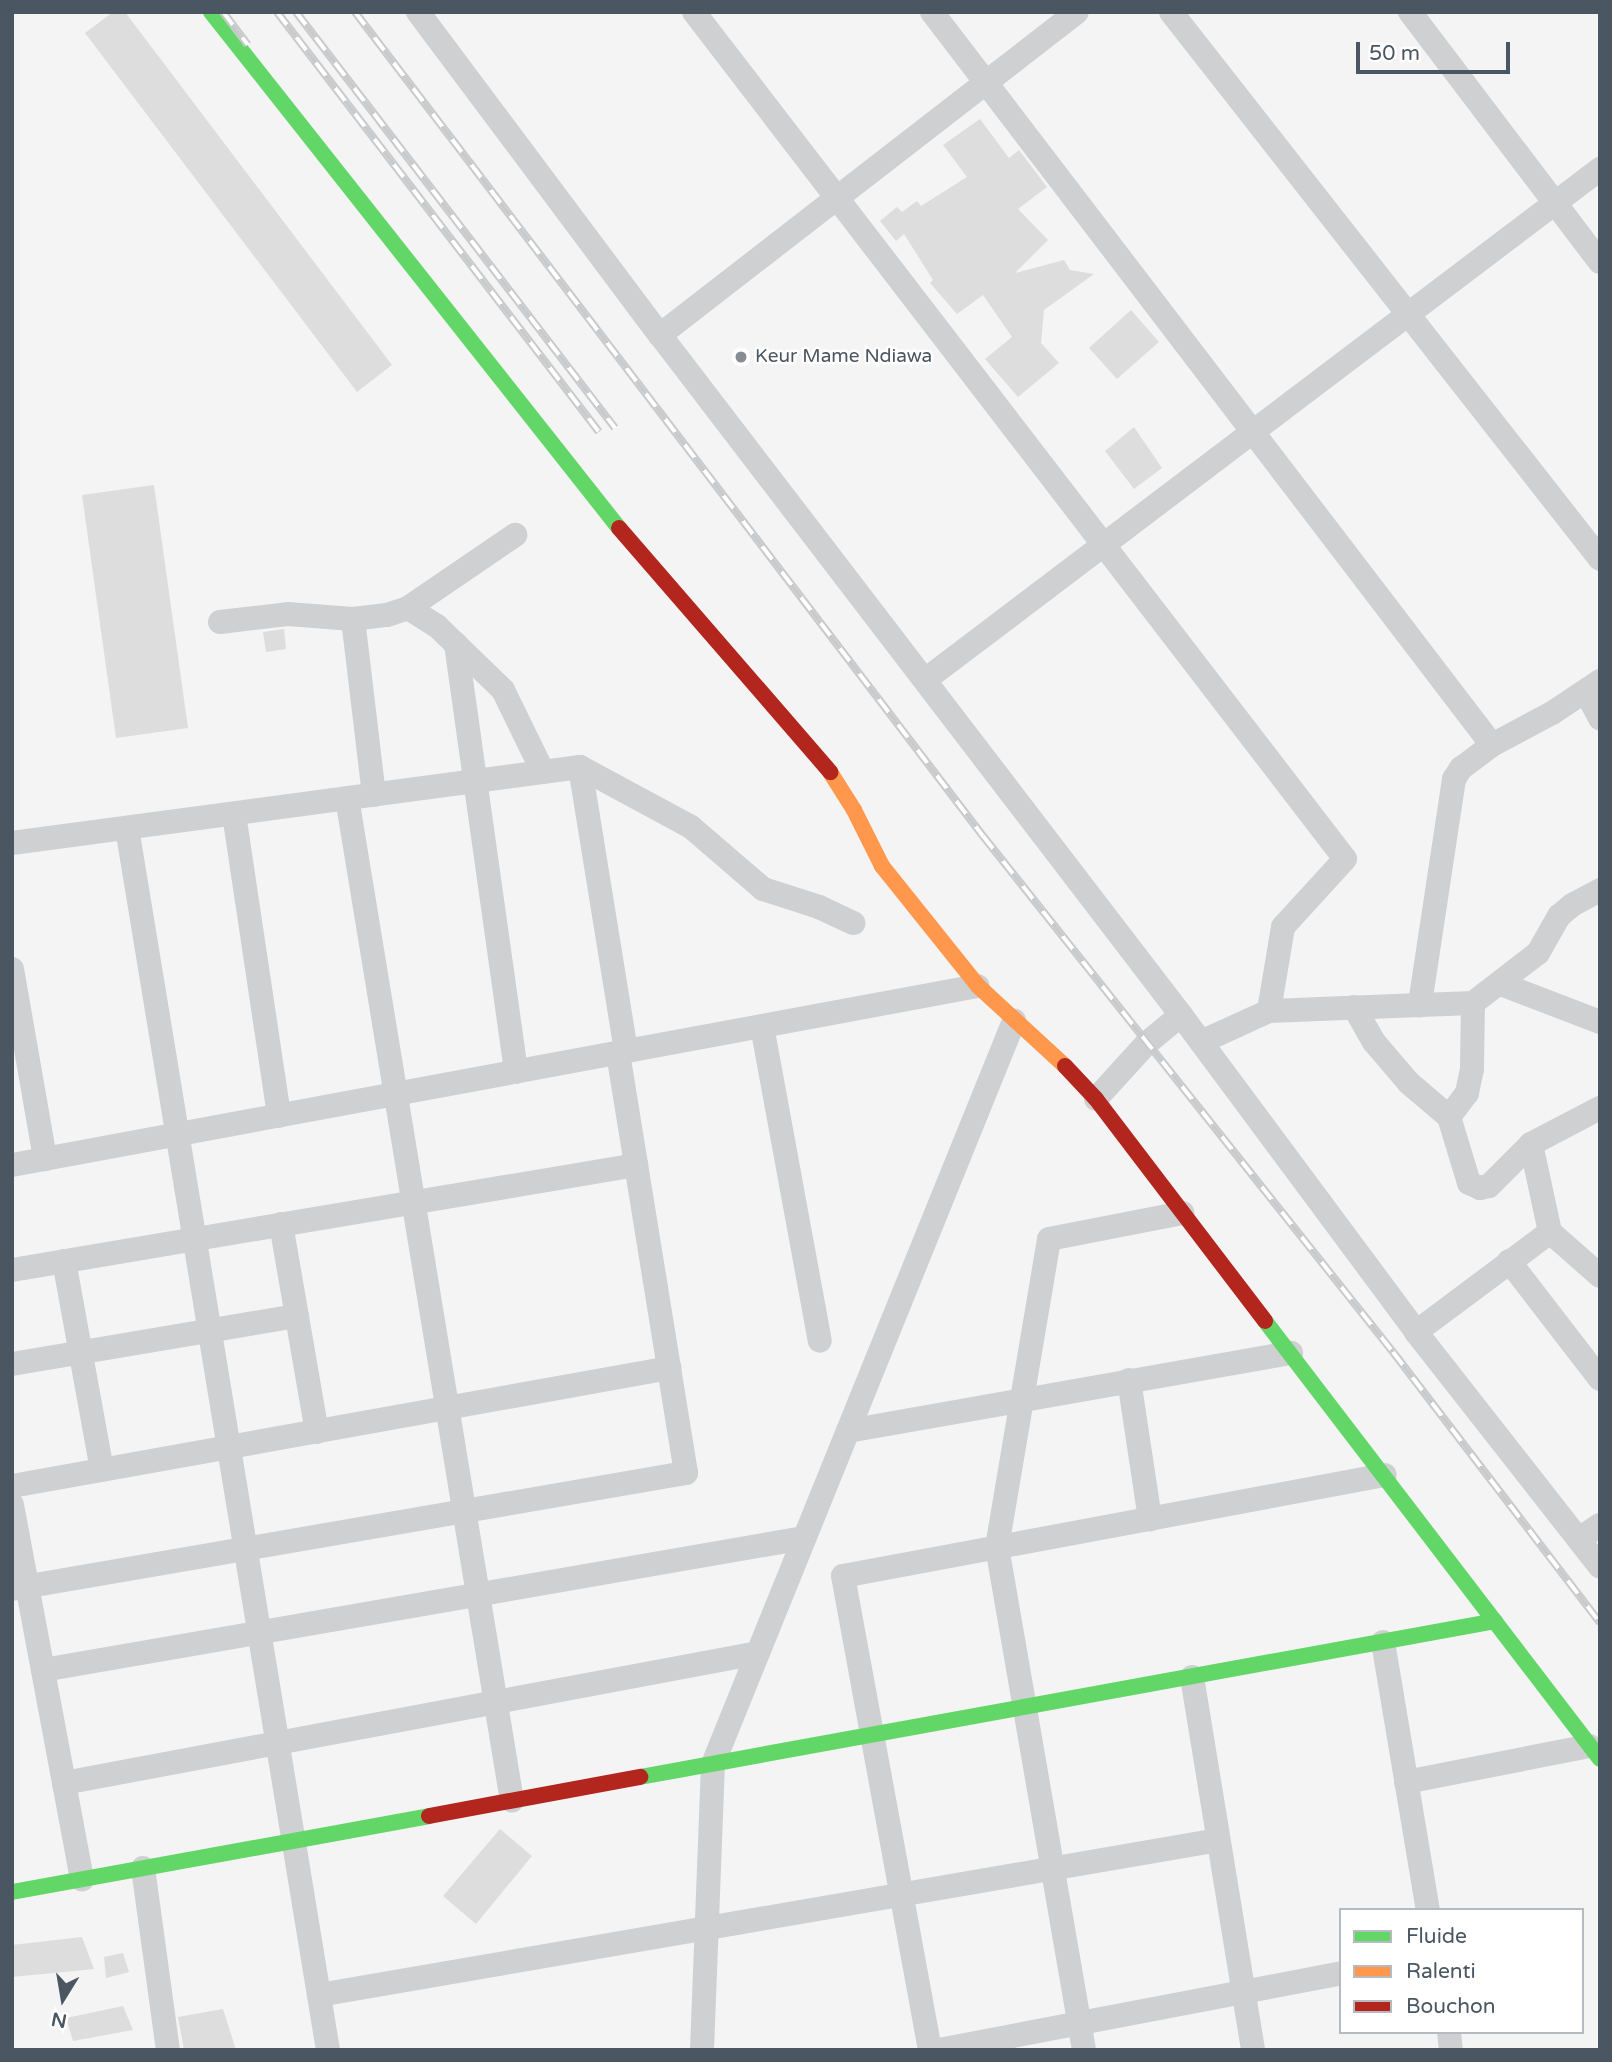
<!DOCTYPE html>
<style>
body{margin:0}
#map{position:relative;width:1612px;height:2062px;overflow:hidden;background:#f4f4f4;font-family:"Varela Round",sans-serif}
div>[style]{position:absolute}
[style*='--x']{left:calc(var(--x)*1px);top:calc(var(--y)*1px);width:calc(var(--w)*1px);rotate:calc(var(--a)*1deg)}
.building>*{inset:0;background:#ddddde}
.street>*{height:24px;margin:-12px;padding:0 12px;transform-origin:12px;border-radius:12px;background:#ced0d2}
.fast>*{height:16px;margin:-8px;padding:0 8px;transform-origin:8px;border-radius:8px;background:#63d668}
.slow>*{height:16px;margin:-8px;padding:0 8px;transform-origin:8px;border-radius:8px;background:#ff974d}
.jam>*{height:16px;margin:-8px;padding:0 8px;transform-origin:8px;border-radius:8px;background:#b3261e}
.rail>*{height:8px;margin-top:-4px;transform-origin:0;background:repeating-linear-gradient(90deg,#fff 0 16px,#c9cacc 0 32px);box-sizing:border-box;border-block:2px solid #c9cacc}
.dots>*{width:19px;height:19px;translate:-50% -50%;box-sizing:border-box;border:4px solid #fff;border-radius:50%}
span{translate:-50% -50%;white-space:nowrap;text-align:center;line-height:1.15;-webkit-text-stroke:5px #fff;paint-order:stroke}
.poi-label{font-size:19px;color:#4a5661}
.left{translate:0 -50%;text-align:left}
.frame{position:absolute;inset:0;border:14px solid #4a5661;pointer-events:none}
.legend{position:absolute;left:1339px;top:1908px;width:245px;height:126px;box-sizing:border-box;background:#fff;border:2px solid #b7bbc0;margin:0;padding:9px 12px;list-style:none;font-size:21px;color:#4a5661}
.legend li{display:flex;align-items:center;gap:14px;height:35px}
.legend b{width:35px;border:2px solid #b7bbc0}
.north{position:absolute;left:28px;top:1964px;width:70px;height:70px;-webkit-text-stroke:5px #fff;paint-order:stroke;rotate:191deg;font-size:19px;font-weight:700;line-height:28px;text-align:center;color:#4a5661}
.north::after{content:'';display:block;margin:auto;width:24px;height:32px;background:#4a5661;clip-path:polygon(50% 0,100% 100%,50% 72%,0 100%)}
.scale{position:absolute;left:1356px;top:42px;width:154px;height:32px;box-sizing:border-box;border:4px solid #4a5661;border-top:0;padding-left:9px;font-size:21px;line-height:24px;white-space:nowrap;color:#4a5661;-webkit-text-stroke:5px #fff;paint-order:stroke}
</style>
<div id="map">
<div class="building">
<i style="clip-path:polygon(113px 12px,125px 12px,392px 365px,357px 392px,85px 33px)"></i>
<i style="clip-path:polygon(980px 119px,1009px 158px,1019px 150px,1047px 187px,1018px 209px,1048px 240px,1015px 273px,1064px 260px,1070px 270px,1094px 274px,1044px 310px,1041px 343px,1059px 363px,1018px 397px,985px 359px,1012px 337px,983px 295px,957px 314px,930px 283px,933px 280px,904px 234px,896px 241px,880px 221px,897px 207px,902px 212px,917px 201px,921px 206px,967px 177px,943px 145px)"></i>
<i style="clip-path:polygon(1131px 310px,1159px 342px,1117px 379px,1089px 348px)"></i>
<i style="clip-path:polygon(1134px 427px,1162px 468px,1134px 489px,1105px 451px)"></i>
<i style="clip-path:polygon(154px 485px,188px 728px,116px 738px,82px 495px)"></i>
<i style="clip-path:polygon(284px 629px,286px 649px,266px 652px,263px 632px)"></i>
<i style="clip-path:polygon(500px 1829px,532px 1856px,476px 1924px,443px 1896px)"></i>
<i style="clip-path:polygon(82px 1937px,94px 1969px,12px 1977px,12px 1945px)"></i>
<i style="clip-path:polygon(123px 1953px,129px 1972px,106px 1978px,104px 1957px)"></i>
<i style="clip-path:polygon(123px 2006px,133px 2030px,73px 2041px,66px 2018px)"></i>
<i style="clip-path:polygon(223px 2009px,236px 2050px,184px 2050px,178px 2017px)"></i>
</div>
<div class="street">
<i style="--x:418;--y:12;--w:404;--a:53.2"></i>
<i style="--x:660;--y:335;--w:857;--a:52.54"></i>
<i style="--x:1181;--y:1015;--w:395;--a:53.4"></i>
<i style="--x:1416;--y:1332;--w:298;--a:51.9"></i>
<i style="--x:694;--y:12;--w:1068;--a:52.45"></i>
<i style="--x:1345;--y:859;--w:92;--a:132.4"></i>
<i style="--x:1283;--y:927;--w:85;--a:99.5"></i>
<i style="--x:932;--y:12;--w:922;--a:52.62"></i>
<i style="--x:1171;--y:12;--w:695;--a:51.89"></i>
<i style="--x:1410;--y:12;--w:314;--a:52.8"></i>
<i style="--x:660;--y:335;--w:527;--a:-37.76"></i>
<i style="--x:408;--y:608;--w:34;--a:32"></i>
<i style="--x:437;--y:626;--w:92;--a:44.1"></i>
<i style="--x:503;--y:690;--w:91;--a:64"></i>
<i style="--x:353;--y:619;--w:177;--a:83.2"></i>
<i style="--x:220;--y:622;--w:68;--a:-6.7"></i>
<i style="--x:288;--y:614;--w:65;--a:4.4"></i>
<i style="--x:353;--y:619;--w:34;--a:-7"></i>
<i style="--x:387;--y:615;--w:22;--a:-18"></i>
<i style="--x:408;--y:608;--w:130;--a:-34.3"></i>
<i style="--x:456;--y:644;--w:432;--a:82"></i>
<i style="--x:925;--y:680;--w:847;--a:-37.13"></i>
<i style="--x:1600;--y:681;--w:58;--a:146.3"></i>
<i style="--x:1552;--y:713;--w:68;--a:151.9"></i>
<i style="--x:1492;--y:745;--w:39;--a:143"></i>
<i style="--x:1461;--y:768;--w:13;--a:122"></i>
<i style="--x:1454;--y:779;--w:229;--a:98.6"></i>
<i style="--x:1420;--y:1005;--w:53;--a:-2.2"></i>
<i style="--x:1473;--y:1003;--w:82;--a:-37.6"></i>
<i style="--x:1538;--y:953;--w:43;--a:-60.4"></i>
<i style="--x:1559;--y:916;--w:17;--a:-40"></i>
<i style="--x:1572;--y:905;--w:32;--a:-28"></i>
<i style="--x:1586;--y:692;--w:30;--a:62"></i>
<i style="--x:580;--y:767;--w:288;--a:80.8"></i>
<i style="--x:347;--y:798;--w:1016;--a:80.66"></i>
<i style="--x:234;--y:814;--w:305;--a:81.5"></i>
<i style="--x:127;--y:828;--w:1238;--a:80.66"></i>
<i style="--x:12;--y:843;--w:573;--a:-7.62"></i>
<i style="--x:580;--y:767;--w:126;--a:28.4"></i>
<i style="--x:691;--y:827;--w:95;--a:40.7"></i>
<i style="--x:763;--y:889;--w:59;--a:17.8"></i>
<i style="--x:819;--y:907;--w:38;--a:25"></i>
<i style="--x:12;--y:969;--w:193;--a:80.1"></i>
<i style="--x:1501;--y:984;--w:106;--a:21"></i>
<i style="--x:1473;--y:1003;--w:66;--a:90.9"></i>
<i style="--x:1472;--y:1069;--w:25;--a:102"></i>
<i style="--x:1467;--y:1093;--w:30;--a:127"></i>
<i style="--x:1449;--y:1117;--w:69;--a:73.1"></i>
<i style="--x:1469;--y:1183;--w:12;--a:24"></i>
<i style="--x:1480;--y:1188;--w:9;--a:-13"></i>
<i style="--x:1489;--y:1186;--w:59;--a:-45"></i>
<i style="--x:1531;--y:1144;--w:78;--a:-27.6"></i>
<i style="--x:1354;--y:1007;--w:40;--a:60.3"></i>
<i style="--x:1374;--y:1042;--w:54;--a:49.5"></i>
<i style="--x:1409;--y:1083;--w:52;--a:40.4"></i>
<i style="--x:762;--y:1026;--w:320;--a:79.6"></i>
<i style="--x:1201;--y:1042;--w:75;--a:-24.5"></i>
<i style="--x:1269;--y:1011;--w:151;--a:-2.3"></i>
<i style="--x:1096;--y:1099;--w:76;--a:-47.7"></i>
<i style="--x:1147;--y:1043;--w:44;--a:-39.5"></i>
<i style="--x:1531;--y:1144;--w:90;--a:77.8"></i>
<i style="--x:1550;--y:1232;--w:67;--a:41.3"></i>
<i style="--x:12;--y:1165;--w:982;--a:-10.5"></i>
<i style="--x:281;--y:1224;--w:211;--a:80.2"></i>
<i style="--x:64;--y:1261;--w:212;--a:79.7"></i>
<i style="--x:1509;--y:1261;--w:149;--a:52.4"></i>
<i style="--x:12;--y:1270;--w:633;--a:-9.55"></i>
<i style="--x:1416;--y:1332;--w:167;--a:-36.7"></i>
<i style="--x:12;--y:1364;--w:289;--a:-9.6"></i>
<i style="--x:1129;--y:1380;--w:141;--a:81.4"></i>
<i style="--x:848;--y:1431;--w:450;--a:-10"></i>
<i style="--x:12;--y:1486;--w:668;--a:-10.18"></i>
<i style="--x:12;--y:1505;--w:381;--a:79.4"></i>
<i style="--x:1579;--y:1539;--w:25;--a:-34"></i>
<i style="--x:12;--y:1589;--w:684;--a:-9.77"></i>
<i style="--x:686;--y:1473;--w:425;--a:-99.2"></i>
<i style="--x:1383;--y:1642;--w:272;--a:80.5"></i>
<i style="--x:43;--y:1670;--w:772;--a:-9.84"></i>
<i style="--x:1192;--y:1677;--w:378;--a:80.7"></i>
<i style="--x:1406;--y:1782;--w:187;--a:-11.1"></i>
<i style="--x:64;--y:1783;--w:706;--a:-10.61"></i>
<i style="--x:143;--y:1868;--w:184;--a:82.2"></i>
<i style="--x:319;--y:1995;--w:912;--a:-9.78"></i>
<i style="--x:1449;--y:2032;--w:18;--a:84"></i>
<i style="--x:702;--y:2050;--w:286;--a:-87.8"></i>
<i style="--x:713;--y:1764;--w:802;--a:-67.95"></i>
<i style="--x:930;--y:2050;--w:482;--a:-100.4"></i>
<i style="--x:843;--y:1576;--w:551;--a:-10.56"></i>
<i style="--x:939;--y:2050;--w:409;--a:-10.8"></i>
<i style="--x:1084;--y:2050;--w:510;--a:-99.81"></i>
<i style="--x:997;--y:1547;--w:312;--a:-80.4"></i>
<i style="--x:1049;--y:1239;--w:136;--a:-11"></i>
</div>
<div class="fast">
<i style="--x:211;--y:12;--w:658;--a:51.67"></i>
<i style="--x:1265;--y:1321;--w:551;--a:52.59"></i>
<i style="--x:640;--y:1777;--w:869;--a:-10.34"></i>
<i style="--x:12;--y:1892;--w:424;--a:-10.3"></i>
</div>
<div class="slow">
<i style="--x:830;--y:772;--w:45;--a:57.7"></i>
<i style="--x:854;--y:810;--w:63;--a:63.4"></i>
<i style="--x:882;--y:866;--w:154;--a:51.3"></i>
<i style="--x:978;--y:986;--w:118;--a:42.6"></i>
</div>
<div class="jam">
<i style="--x:619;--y:528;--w:323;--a:49.1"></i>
<i style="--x:1065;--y:1066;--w:45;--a:46.8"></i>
<i style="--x:1096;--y:1099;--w:279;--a:52.7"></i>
<i style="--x:429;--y:1816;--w:215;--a:-10.5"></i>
</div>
<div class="rail">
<i style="--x:223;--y:12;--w:41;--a:52.9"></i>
<i style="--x:277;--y:12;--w:529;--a:52.52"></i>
<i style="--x:296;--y:12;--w:524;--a:52.52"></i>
<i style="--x:355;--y:12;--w:1036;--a:52.69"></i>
<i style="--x:983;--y:836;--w:659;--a:51.53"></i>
<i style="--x:1393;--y:1352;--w:341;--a:52.6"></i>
</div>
<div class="dots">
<i style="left:741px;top:357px;background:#868d94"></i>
</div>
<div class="poi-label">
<span class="left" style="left:755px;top:357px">Keur Mame Ndiawa</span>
</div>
<div class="frame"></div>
<ul class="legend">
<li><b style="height:9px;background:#63d668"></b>Fluide</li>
<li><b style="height:9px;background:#ff974d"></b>Ralenti</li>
<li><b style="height:9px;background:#b3261e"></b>Bouchon</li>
</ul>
<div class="north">N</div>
<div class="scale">50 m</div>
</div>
